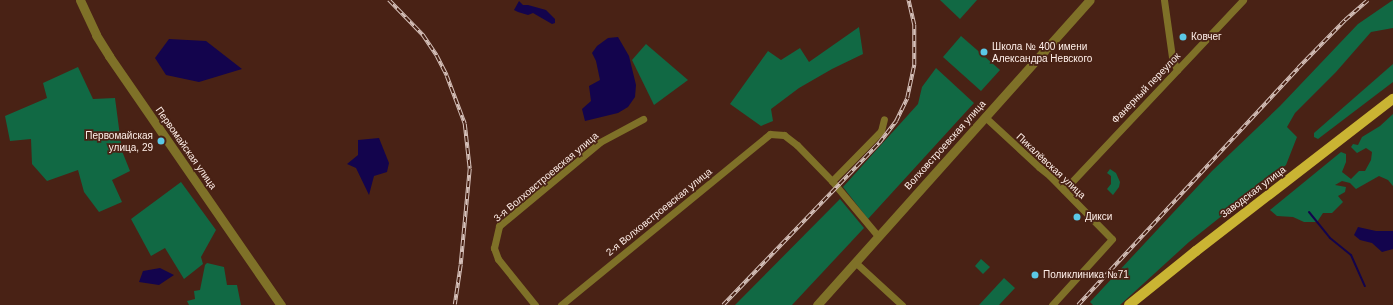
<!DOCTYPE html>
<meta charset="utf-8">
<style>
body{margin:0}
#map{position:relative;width:1393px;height:305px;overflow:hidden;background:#492215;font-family:Arial,sans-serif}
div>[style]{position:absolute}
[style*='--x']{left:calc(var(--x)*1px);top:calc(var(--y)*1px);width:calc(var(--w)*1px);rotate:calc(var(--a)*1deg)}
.green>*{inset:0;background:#116944}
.water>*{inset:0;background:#13044d}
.stream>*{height:2px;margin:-1px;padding:0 1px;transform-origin:1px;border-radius:1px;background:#13044d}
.minor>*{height:7px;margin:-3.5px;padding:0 3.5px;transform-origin:3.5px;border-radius:3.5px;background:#7f7128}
.tertiary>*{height:9px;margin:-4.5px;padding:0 4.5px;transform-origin:4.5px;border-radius:4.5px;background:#7f7128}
.primary>*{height:10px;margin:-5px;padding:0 5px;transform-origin:5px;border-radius:5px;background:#cab433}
.rail>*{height:3.5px;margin-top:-1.75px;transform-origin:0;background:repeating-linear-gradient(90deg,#492215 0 6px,#d6c1ba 0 12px);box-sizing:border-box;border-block:1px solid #d6c1ba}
.dots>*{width:11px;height:11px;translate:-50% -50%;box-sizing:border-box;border:2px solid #492215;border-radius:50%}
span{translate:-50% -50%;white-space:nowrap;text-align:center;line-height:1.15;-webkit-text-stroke:3.5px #492215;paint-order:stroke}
.poi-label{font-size:10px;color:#ffefe9}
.left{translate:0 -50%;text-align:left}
.right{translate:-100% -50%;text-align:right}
.street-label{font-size:10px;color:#ffefe9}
</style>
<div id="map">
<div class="green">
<i style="clip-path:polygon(940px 0,977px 0,960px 19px)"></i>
<i style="clip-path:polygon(1393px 0,1393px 28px,1371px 32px,1336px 72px,1295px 113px,1287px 127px,1297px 137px,1286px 165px,1189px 242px,1120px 305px,1093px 305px,1090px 302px,1212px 171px,1280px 106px,1358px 24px)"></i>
<i style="clip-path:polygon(859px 27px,863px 54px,832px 69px,799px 88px,771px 109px,773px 121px,761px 126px,730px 104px,768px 51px,781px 60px,800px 48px,809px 62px)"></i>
<i style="clip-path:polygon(961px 36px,1000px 70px,981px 91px,943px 57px)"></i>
<i style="clip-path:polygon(646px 44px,688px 80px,654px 105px,632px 60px)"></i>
<i style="clip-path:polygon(1393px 64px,1393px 82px,1318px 139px,1314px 137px,1314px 133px)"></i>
<i style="clip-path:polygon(78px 67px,93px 99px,115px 98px,122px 151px,130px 171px,112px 180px,122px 202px,99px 212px,84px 192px,78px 170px,47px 181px,32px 164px,31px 139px,10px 141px,5px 116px,47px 98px,43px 83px)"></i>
<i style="clip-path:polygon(936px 68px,974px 103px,868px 219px,843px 187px,918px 104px,922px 87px)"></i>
<i style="clip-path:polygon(1393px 114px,1393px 186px,1388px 180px,1379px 176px,1356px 189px,1350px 183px,1342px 181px,1335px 185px,1346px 187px,1345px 192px,1338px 196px,1343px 202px,1332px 213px,1323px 213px,1317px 222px,1304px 222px,1293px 217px,1277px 216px,1270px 210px,1341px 152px,1346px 154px,1346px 162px,1342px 172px,1351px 179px,1359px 171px,1365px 171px,1371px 160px,1372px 152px,1366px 148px,1357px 153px,1351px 147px,1353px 144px,1358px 145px,1362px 137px,1380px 126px)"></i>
<i style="clip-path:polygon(1110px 169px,1116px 173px,1120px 182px,1119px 187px,1113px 195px,1107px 189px,1111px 184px,1111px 176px,1107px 173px)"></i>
<i style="clip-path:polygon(181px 182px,216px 230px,201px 257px,203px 264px,184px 279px,165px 248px,151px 256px,131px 219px)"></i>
<i style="clip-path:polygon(840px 199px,864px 228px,792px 305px,735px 305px)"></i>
<i style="clip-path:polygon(981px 259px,990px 267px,983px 274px,975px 266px)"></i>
<i style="clip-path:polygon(207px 263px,224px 267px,227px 285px,237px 285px,241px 305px,189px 305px,187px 301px,195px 299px,194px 291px,200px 290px,205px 265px)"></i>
<i style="clip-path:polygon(1004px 278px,1015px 288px,999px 305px,979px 305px)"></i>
</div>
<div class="water">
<i style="clip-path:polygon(519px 1px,523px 5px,528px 5px,546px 10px,555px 19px,555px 23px,552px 24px,533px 13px,528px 15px,518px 12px,514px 10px)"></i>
<i style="clip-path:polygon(618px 37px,629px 56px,636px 85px,635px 97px,628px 107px,618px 113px,585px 121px,582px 109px,591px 101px,589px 86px,600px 80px,596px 61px,592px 53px,597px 46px,608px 38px)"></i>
<i style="clip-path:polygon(169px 39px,206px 41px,242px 69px,199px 82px,166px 75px,155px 58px)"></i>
<i style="clip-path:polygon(379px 138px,389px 163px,387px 172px,374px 176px,369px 195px,356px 168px,347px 164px,358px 155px,358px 140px)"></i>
<i style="clip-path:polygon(1358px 227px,1376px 231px,1393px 231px,1393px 249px,1382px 252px,1372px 243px,1360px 240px,1354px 235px)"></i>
<i style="clip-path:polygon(160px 268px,174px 275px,159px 285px,139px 282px,143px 271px)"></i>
</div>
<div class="stream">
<i style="--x:1309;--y:212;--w:33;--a:51"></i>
<i style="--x:1330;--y:238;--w:27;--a:39"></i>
<i style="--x:1351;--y:255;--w:34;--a:66"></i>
</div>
<div class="minor">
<i style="--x:1164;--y:0;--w:58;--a:82"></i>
<i style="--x:1172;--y:57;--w:14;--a:69"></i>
<i style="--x:985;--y:117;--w:74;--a:42.8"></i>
<i style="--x:1039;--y:167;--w:14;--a:39"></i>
<i style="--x:1050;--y:176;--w:88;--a:45.5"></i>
<i style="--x:1112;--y:239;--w:89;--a:132.3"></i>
<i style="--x:832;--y:181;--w:70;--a:-45.6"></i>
<i style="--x:881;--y:131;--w:12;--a:-76"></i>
<i style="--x:1064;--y:190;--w:261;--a:-46.7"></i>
<i style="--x:855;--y:262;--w:64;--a:42.5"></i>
<i style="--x:535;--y:305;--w:59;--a:-128.8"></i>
<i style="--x:498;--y:259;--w:12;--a:-110"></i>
<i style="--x:494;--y:248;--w:23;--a:-77"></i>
<i style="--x:499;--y:226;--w:131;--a:-39.7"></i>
<i style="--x:600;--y:142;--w:49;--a:-28.1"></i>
<i style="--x:561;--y:305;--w:270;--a:-39.3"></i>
<i style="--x:770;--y:134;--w:14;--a:4"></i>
<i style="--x:784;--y:135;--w:16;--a:38"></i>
<i style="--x:797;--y:145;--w:50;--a:45.8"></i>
<i style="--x:832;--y:181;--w:72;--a:50.1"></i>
</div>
<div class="tertiary">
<i style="--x:80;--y:0;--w:38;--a:65"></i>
<i style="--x:96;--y:35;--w:25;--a:58"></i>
<i style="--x:109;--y:56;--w:303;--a:55.4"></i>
<i style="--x:817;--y:305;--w:409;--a:-48.2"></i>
</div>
<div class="primary">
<i style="--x:1129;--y:305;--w:86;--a:-38.9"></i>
<i style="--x:1196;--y:251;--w:249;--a:-37.7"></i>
</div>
<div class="rail">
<i style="--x:389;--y:0;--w:49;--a:45.8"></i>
<i style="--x:423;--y:35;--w:25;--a:56"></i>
<i style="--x:437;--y:56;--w:22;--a:63"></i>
<i style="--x:447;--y:76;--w:51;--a:69.4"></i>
<i style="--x:465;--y:124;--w:45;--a:83.7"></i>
<i style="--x:470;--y:169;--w:96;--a:95.4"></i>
<i style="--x:461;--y:265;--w:40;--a:98.5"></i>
<i style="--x:723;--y:305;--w:225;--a:-46.1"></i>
<i style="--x:879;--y:143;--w:28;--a:-52"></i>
<i style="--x:896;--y:121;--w:25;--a:-64"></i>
<i style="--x:907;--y:98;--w:34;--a:-78"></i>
<i style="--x:914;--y:65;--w:40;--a:-90"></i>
<i style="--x:914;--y:25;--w:26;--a:-103"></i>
<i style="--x:1078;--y:305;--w:323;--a:-47.1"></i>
<i style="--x:1298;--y:68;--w:67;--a:-45.6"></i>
<i style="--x:1345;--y:20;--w:30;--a:-41"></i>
</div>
<div class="dots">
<i style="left:1183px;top:37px;background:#5bc8e6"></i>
<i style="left:984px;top:52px;background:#5bc8e6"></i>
<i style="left:161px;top:141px;background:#5bc8e6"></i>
<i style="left:1077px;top:217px;background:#5bc8e6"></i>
<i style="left:1035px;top:275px;background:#5bc8e6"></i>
</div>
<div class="poi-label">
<span class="left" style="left:1191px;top:37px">Ковчег</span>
<span class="left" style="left:992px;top:52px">Школа № 400 имени<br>Александра Невского</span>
<span class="right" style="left:153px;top:141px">Первомайская<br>улица, 29</span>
<span class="left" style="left:1085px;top:217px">Дикси</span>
<span class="left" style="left:1043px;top:275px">Поликлиника №71</span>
</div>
<div class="street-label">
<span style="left:1146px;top:88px;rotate:-46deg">Фанерный переулок</span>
<span style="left:945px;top:145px;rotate:-48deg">Волховстроевская улица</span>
<span style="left:186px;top:148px;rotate:55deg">Первомайская улица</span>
<span style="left:1051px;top:166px;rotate:43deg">Пикалёвская улица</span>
<span style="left:546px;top:177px;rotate:-40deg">3-я Волховстроевская улица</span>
<span style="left:1253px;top:192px;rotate:-37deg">Заводская улица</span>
<span style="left:659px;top:212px;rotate:-39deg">2-я Волховстроевская улица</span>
</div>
</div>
